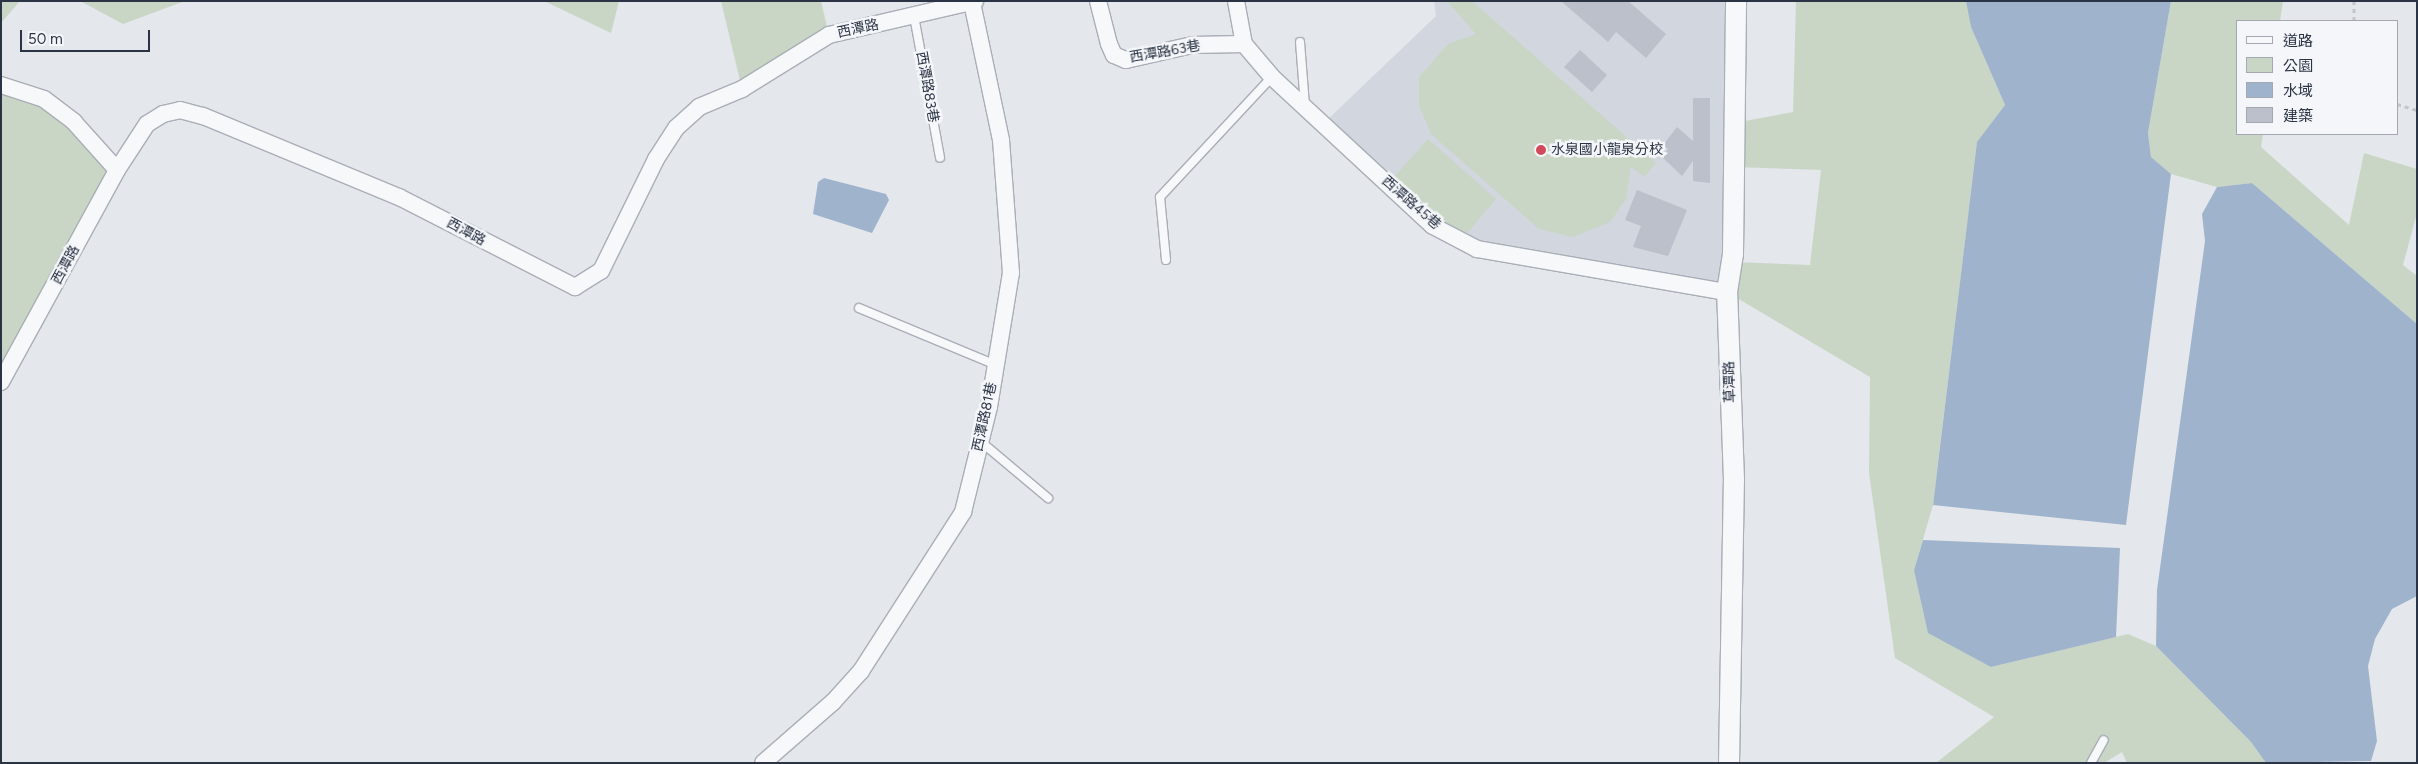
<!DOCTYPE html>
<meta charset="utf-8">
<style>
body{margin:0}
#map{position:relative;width:2418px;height:764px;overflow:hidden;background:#e4e7ec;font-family:Figtree,"Noto Sans TC",sans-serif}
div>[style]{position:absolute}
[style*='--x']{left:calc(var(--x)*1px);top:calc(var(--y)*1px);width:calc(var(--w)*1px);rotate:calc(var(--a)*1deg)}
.built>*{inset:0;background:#d2d6de}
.green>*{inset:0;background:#c9d6c5}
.water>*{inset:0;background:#9fb4cc}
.building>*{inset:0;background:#bbc0ca}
.path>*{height:3px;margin-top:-1.5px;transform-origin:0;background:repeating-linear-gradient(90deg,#c2c5cb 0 4px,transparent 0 8px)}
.roads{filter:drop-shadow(1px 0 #a9aeb7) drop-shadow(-1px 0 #a9aeb7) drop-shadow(0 1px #a9aeb7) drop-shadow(0 -1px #a9aeb7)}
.service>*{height:8px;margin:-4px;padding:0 4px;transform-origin:4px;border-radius:4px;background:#f7f8fa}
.minor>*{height:16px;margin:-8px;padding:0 8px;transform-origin:8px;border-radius:8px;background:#f7f8fa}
.tertiary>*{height:20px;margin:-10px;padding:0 10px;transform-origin:10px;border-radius:10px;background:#f7f8fa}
.dots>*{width:14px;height:14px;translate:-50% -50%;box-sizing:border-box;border:2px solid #f4f6f9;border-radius:50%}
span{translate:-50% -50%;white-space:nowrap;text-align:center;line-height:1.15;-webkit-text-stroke:5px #f4f6f9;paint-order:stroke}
.street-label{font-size:14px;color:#2b3445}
.poi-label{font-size:14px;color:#2b3445}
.left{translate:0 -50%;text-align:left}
.frame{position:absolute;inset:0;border:2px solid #2b3445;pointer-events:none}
.legend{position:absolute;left:2236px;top:20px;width:162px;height:115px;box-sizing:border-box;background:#f4f6f9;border:1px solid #a4a8b1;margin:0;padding:6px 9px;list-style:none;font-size:15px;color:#2b3445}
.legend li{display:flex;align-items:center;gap:10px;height:25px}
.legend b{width:25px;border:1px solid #a4a8b1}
.scale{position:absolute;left:20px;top:30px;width:130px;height:22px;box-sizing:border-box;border:2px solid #2b3445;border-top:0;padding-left:6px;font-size:15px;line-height:18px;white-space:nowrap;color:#2b3445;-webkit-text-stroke:4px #f4f6f9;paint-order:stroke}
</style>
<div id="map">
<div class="built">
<i style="clip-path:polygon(1434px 1px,1732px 1px,1727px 292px,1477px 249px,1433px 226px,1324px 123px,1436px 16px)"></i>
</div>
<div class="green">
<i style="clip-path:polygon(1px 1px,20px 1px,1px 23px)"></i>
<i style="clip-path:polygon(80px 1px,185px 1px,123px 24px)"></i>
<i style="clip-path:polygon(544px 1px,619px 1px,611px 33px)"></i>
<i style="clip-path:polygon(721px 1px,821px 1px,829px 35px,742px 89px)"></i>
<i style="clip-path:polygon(1447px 1px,1472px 1px,1656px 163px,1644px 177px,1631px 166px,1626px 199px,1610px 222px,1573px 237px,1539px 229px,1431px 134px,1419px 105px,1419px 77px,1448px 44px,1476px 34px)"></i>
<i style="clip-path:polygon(1796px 1px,1967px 1px,1971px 27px,2005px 105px,1977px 143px,1933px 505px,1914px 570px,1991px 667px,2128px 634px,2156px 646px,2251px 742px,2266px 763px,2127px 763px,2122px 752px,2104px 763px,1936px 763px,1994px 717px,1895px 658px,1869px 473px,1870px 377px,1727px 292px,1733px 262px,1810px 265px,1821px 170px,1733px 167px,1734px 123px,1793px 112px)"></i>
<i style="clip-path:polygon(2171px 1px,2283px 1px,2280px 21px,2237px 21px,2237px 134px,2263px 134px,2261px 147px,2349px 225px,2364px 153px,2417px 169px,2417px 213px,2403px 265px,2417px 276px,2417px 324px,2252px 183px,2217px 187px,2171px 174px,2151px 157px,2148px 133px)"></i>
<i style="clip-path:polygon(1px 83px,74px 122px,117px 170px,1px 382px)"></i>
<i style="clip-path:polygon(1428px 139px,1496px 199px,1463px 238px,1394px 177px)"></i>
</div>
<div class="water">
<i style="clip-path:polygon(1966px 1px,2171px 1px,2148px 133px,2151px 157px,2171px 174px,2126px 525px,1933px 505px,1977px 142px,2005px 105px,1971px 27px)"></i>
<i style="clip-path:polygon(824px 178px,886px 194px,889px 200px,872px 233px,813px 214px,818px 182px)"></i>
<i style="clip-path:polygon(2252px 183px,2417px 324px,2417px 596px,2392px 609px,2375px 639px,2368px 666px,2377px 741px,2371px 761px,2266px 763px,2251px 742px,2156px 646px,2157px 590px,2205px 241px,2202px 214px,2217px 187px)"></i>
<i style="clip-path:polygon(1923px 540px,2120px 548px,2116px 637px,1991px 667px,1928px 633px,1914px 570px)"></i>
</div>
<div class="building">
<i style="clip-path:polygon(1561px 1px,1628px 1px,1666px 34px,1646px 58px,1616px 32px,1608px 42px)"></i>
<i style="clip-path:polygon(1580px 50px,1607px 75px,1592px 92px,1564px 67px)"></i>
<i style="clip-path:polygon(1693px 98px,1710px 98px,1710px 183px,1693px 181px,1693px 161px,1682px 176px,1662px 157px,1668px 149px,1663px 145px,1677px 127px,1693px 141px)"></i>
<i style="clip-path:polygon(1637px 190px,1687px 210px,1668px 256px,1633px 247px,1641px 226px,1625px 220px)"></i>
</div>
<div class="path">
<i style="--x:2354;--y:1;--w:20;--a:90"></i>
<i style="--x:2397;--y:104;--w:21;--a:17"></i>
</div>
<div class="roads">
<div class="service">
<i style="--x:914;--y:16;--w:144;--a:79.6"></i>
<i style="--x:1300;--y:42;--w:63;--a:85.5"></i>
<i style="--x:1166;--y:260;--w:63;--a:-95.4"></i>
<i style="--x:1160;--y:197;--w:164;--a:-47"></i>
<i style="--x:859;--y:308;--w:148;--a:22.6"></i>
<i style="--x:980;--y:441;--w:89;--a:40"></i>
<i style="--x:2091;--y:763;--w:26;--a:-61"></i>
</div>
<div class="minor">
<i style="--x:1098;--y:1;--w:44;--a:75.7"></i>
<i style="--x:1109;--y:44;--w:12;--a:66"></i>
<i style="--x:1114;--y:55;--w:13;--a:23"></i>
<i style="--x:1126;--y:60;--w:68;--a:-12.8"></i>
<i style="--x:1192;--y:45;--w:52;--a:-1.1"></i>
<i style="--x:1236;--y:1;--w:44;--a:79.5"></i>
<i style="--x:1244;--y:44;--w:43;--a:49.7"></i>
<i style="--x:1272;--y:77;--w:219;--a:42.8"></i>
<i style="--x:1433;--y:226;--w:50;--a:27.6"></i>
<i style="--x:1477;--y:249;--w:254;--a:9.8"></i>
<i style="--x:1;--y:85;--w:45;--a:18"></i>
<i style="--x:44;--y:99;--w:38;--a:37"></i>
<i style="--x:74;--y:122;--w:64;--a:48.1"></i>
<i style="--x:1;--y:382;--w:242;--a:-61.3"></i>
<i style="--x:117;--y:170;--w:55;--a:-56.9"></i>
<i style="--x:147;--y:124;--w:19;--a:-32"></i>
<i style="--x:163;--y:114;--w:17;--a:-13"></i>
<i style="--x:180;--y:110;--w:24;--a:15"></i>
<i style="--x:203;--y:116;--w:212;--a:22.5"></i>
<i style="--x:399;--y:197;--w:198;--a:27.1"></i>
<i style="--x:575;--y:287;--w:31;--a:-32"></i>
<i style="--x:601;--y:271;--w:125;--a:-63.8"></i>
<i style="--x:656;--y:159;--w:37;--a:-57"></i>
<i style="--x:676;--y:128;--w:31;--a:-42"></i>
<i style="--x:699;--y:107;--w:47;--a:-22.7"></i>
<i style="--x:742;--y:89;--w:102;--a:-31.8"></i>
<i style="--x:829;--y:35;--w:150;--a:-13.1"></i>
<i style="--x:763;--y:763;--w:93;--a:-41.1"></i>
<i style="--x:833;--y:702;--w:42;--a:-47.9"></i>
<i style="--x:861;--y:671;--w:189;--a:-57.3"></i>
<i style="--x:963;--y:512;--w:108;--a:-76.1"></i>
<i style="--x:989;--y:407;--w:136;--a:-80.7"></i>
<i style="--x:1011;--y:273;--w:133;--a:-94.3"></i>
<i style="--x:1001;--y:140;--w:141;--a:-101.9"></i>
</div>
<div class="tertiary">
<i style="--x:1729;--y:763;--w:283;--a:-89"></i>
<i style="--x:1734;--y:480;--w:188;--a:-92.1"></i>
<i style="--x:1727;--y:292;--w:39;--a:-81"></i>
<i style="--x:1733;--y:253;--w:252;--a:-89.3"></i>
</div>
</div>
<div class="dots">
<i style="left:1541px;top:150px;background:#d1495b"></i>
</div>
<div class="street-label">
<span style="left:858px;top:29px;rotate:-12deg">西潭路</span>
<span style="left:1165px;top:52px;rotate:-10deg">西潭路63巷</span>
<span style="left:927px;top:87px;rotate:80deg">西潭路83巷</span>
<span style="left:1411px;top:203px;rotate:41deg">西潭路45巷</span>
<span style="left:466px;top:232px;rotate:28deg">西潭路</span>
<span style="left:66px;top:265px;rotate:-62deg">西潭路</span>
<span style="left:1730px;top:382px;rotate:-92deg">草潭路</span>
<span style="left:985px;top:417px;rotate:-78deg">西潭路81巷</span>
</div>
<div class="poi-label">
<span class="left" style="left:1551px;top:150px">水泉國小龍泉分校</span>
</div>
<div class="frame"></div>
<ul class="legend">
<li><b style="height:6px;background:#f7f8fa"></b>道路</li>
<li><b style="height:14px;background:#c9d6c5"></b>公園</li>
<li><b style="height:14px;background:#9fb4cc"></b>水域</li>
<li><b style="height:14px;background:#bbc0ca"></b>建築</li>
</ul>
<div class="scale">50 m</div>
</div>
